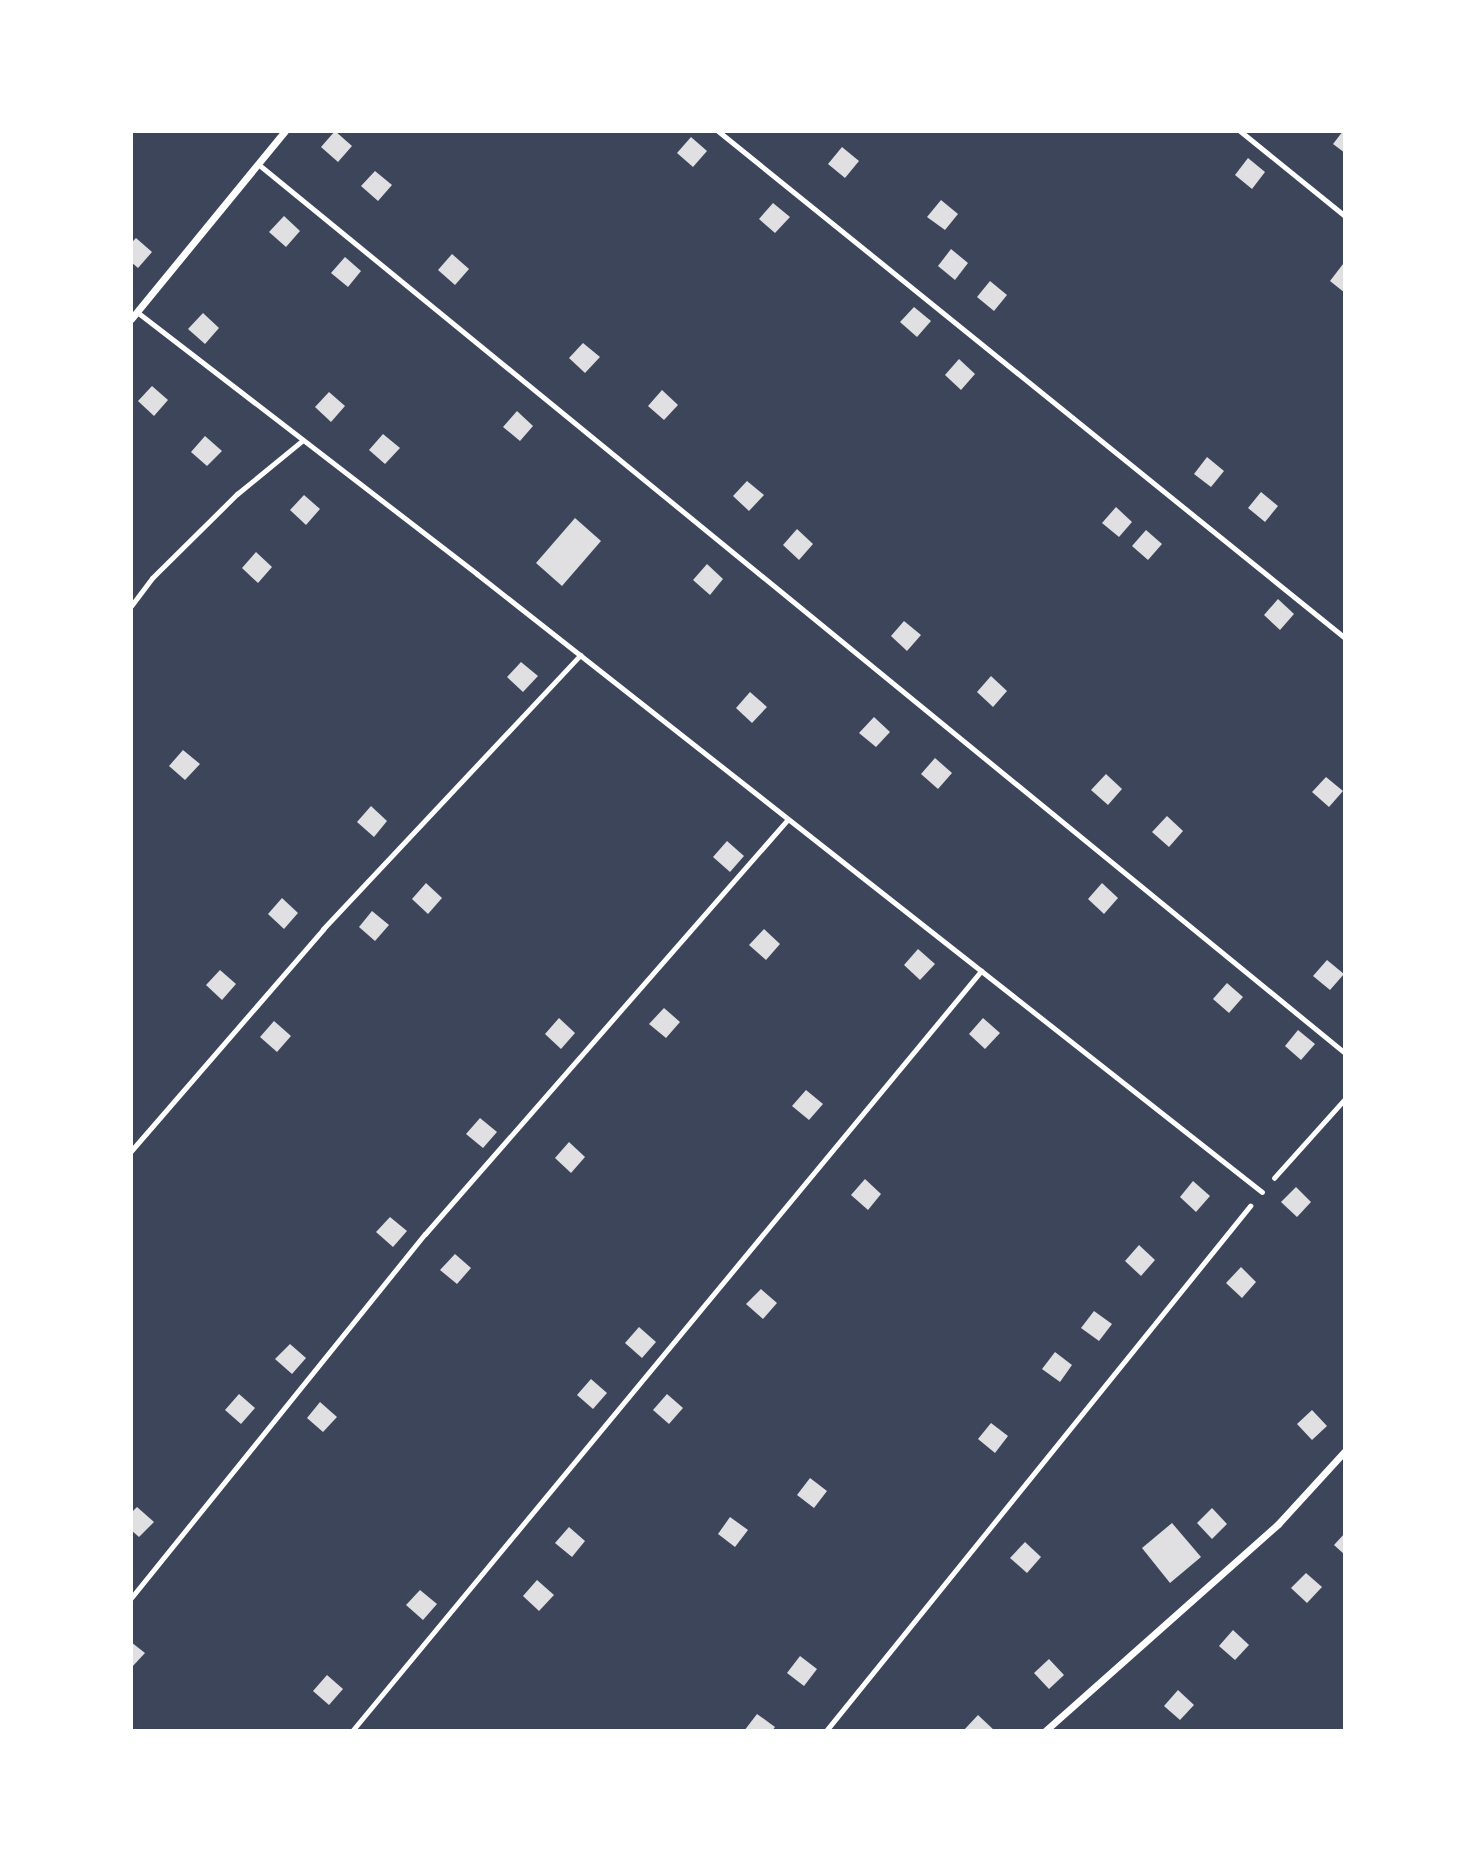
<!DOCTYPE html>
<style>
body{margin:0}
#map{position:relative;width:1476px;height:1862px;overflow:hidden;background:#2d3142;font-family:Manrope,sans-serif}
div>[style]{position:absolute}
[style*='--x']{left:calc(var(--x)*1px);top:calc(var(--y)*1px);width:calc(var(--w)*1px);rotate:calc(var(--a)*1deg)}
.green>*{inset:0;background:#3c4559}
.building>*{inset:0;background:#e0e0e3}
.path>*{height:4.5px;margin:-2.25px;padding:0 2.25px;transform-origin:2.25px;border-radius:2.25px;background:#fff}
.service>*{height:5px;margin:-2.5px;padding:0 2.5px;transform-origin:2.5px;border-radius:2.5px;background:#fff}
.minor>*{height:7px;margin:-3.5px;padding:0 3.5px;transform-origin:3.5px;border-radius:3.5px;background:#fff}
span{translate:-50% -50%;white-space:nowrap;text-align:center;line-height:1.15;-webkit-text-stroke:6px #fff;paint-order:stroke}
.frame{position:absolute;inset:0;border:133px solid #fff;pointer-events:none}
</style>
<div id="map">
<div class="green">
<i style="clip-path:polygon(131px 131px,1345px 131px,1345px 1731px,131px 1731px)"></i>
</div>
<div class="building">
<i style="clip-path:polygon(335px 131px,352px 146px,338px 162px,321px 147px)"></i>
<i style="clip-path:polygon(1343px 131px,1345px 131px,1345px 153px,1333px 144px)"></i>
<i style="clip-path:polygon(691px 137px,707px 151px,693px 167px,677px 153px)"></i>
<i style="clip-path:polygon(842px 147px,859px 161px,845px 178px,828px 164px)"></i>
<i style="clip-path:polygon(1248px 158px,1265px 172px,1252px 189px,1235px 175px)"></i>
<i style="clip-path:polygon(375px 171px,392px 185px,378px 201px,361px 186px)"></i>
<i style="clip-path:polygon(941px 200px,958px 214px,945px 230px,927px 217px)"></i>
<i style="clip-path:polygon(773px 203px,790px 217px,775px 233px,759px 219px)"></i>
<i style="clip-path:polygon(284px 216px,300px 231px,286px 247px,269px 232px)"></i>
<i style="clip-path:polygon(136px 238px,152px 252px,138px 268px,131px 262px,131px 243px)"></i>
<i style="clip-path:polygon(951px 249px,968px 263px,955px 280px,938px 266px)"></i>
<i style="clip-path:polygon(452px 254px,469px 269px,455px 285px,438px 270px)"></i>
<i style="clip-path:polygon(345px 257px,361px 271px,348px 287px,331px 273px)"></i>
<i style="clip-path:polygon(1343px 264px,1345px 265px,1345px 293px,1330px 281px)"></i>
<i style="clip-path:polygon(990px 281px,1007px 295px,994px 311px,977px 297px)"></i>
<i style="clip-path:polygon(914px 307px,931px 321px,917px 337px,900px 322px)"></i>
<i style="clip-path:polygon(203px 313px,219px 328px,205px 344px,188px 329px)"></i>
<i style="clip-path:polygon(583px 343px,600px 357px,585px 373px,569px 358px)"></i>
<i style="clip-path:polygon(959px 359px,975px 374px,961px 390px,945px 375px)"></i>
<i style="clip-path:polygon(152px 386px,168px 400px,154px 416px,138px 401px)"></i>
<i style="clip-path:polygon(662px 390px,678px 405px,664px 420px,648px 406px)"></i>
<i style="clip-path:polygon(329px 392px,345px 406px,331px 422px,315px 407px)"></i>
<i style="clip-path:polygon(517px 411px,533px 426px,520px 441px,503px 427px)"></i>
<i style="clip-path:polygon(383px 434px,400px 448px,385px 464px,369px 450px)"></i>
<i style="clip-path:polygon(205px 436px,222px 451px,207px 466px,191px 452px)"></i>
<i style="clip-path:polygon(1207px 457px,1224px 471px,1211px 487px,1194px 474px)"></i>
<i style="clip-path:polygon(747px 481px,764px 495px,749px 511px,733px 496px)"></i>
<i style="clip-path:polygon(1261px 492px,1278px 506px,1265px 522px,1248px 508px)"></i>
<i style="clip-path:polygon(304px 495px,320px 509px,306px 525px,290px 510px)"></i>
<i style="clip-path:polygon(1116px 507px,1132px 522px,1119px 537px,1102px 523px)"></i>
<i style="clip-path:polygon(575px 518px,601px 541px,562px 586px,536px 563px)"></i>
<i style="clip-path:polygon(797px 529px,813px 544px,799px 560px,783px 545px)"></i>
<i style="clip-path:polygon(1146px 530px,1162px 544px,1148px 560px,1132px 546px)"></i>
<i style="clip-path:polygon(256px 552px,272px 567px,258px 583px,242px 568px)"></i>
<i style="clip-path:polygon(707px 564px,723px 579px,710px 595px,693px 580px)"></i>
<i style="clip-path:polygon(1278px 599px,1294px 614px,1280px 630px,1264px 615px)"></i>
<i style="clip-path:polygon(904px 621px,921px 635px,907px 651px,891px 636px)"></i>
<i style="clip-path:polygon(521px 662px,538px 676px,523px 692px,507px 677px)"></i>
<i style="clip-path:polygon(991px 676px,1007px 691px,993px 707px,977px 692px)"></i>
<i style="clip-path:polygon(750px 692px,767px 707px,752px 723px,736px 708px)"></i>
<i style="clip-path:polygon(874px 717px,890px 732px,876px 747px,859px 733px)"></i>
<i style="clip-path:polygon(183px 750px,200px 764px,185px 780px,169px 766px)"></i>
<i style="clip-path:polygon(935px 758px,952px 773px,938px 789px,921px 774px)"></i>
<i style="clip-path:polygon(1106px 774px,1122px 789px,1108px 805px,1091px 790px)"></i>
<i style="clip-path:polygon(1326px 777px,1343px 791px,1329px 807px,1312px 792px)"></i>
<i style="clip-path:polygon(371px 806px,387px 821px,374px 837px,357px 822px)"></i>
<i style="clip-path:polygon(1167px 816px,1183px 831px,1169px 847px,1152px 832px)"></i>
<i style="clip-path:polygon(727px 841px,744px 856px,730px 872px,713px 857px)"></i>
<i style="clip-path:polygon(426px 883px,442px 898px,428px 914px,412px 899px)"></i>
<i style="clip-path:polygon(1102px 883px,1118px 898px,1104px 914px,1088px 899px)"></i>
<i style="clip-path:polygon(282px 898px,298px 913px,284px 929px,268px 914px)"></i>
<i style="clip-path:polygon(372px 911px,389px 925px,375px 941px,359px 927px)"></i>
<i style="clip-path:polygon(764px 929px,780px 944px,766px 960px,749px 945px)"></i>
<i style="clip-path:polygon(918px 949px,935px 964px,920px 980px,904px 965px)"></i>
<i style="clip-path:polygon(1327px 960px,1344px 974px,1330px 990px,1313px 976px)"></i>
<i style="clip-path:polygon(220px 970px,236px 984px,222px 1000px,206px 985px)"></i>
<i style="clip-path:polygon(1227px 983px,1243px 997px,1229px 1013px,1213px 999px)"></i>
<i style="clip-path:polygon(664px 1008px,680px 1022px,666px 1038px,649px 1024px)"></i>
<i style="clip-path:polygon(559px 1018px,575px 1033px,561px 1049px,545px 1034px)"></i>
<i style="clip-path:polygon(983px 1018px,1000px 1033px,985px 1049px,969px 1034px)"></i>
<i style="clip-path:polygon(274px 1021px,291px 1036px,277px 1052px,260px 1037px)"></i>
<i style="clip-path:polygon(1298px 1030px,1315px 1044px,1301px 1060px,1285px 1046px)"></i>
<i style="clip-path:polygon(806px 1090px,823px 1104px,809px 1120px,792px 1106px)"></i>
<i style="clip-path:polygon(480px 1118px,497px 1132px,483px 1148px,466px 1134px)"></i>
<i style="clip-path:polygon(569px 1142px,585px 1157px,571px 1173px,555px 1158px)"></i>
<i style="clip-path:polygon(865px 1179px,881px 1194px,868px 1210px,851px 1195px)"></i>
<i style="clip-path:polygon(1193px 1181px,1210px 1196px,1196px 1212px,1180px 1197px)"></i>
<i style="clip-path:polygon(1296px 1187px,1311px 1202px,1297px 1217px,1281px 1202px)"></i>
<i style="clip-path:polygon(390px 1217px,407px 1231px,393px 1247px,376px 1232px)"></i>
<i style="clip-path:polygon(1139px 1245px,1155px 1260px,1141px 1276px,1125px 1261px)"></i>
<i style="clip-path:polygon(455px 1254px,471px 1268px,457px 1284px,440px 1270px)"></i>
<i style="clip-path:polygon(1241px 1267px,1256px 1282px,1242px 1298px,1226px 1283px)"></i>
<i style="clip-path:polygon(761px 1289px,777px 1303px,763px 1319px,746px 1304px)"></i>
<i style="clip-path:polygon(1094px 1311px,1112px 1324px,1099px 1341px,1081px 1328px)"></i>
<i style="clip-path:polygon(639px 1327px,656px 1342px,642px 1358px,625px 1343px)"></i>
<i style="clip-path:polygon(290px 1344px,306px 1358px,292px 1374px,275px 1359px)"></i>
<i style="clip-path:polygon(1055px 1352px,1072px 1365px,1060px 1382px,1042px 1369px)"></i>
<i style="clip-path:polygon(591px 1379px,607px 1393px,593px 1409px,577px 1395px)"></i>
<i style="clip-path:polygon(239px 1394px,255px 1408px,241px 1424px,225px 1410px)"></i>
<i style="clip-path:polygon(667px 1394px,683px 1408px,669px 1424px,653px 1410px)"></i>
<i style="clip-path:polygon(320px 1402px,337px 1417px,323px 1432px,307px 1418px)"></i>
<i style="clip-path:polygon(1312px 1410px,1327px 1426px,1312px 1440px,1297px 1424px)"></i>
<i style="clip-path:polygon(991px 1423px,1008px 1436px,995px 1453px,978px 1439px)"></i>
<i style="clip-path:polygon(810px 1478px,827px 1491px,814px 1508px,797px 1495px)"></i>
<i style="clip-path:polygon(137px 1507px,154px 1522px,139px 1537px,131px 1530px,131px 1513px)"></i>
<i style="clip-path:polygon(1212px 1508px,1227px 1524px,1212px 1539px,1197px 1523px)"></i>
<i style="clip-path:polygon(730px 1517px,748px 1530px,735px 1547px,718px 1534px)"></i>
<i style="clip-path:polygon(1172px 1523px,1201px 1557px,1170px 1583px,1142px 1548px)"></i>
<i style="clip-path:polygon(569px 1527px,585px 1541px,572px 1557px,555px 1543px)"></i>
<i style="clip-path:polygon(1345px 1533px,1345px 1555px,1334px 1545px)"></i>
<i style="clip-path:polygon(1025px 1542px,1041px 1557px,1027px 1573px,1010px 1558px)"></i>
<i style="clip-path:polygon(1306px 1573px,1322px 1587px,1307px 1603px,1291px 1588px)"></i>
<i style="clip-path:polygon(537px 1580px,554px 1595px,539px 1611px,523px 1596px)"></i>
<i style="clip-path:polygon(420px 1590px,437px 1604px,423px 1620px,406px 1605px)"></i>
<i style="clip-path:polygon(1233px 1630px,1249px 1645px,1235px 1660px,1219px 1646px)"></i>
<i style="clip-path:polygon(131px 1642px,145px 1653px,131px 1668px)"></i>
<i style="clip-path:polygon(800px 1656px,817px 1669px,804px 1686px,787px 1673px)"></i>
<i style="clip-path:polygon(1049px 1659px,1064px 1675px,1049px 1689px,1034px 1673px)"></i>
<i style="clip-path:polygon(327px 1675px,343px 1689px,329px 1705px,313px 1691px)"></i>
<i style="clip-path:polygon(1178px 1690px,1194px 1705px,1180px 1720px,1164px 1706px)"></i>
<i style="clip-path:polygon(757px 1714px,775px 1727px,772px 1731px,744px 1731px)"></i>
<i style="clip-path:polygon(978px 1715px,995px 1731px,963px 1731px)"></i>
</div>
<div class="path">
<i style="--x:1274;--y:1178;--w:106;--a:-48.1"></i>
<i style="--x:826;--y:1731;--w:675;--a:-51.07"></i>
</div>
<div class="service">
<i style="--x:718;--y:131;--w:806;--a:38.96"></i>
<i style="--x:1240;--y:131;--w:135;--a:39"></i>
<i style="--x:258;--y:164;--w:1404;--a:39.28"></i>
<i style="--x:137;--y:312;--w:429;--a:37.6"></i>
<i style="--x:477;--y:574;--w:999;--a:38.21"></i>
<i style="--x:131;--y:606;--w:35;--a:-53"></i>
<i style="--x:152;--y:578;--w:120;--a:-44.7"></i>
<i style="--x:237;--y:494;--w:85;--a:-39.3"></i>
<i style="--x:131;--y:1151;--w:294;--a:-49.1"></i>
<i style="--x:323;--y:929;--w:376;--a:-46.8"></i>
<i style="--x:131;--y:1598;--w:468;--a:-51.1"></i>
<i style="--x:425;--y:1234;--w:551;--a:-48.82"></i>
<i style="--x:352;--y:1731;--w:987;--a:-50.39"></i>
</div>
<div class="minor">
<i style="--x:131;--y:319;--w:243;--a:-50.7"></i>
<i style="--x:1045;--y:1731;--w:312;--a:-41.6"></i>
<i style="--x:1278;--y:1524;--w:99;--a:-47.5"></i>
</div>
<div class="frame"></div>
</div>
